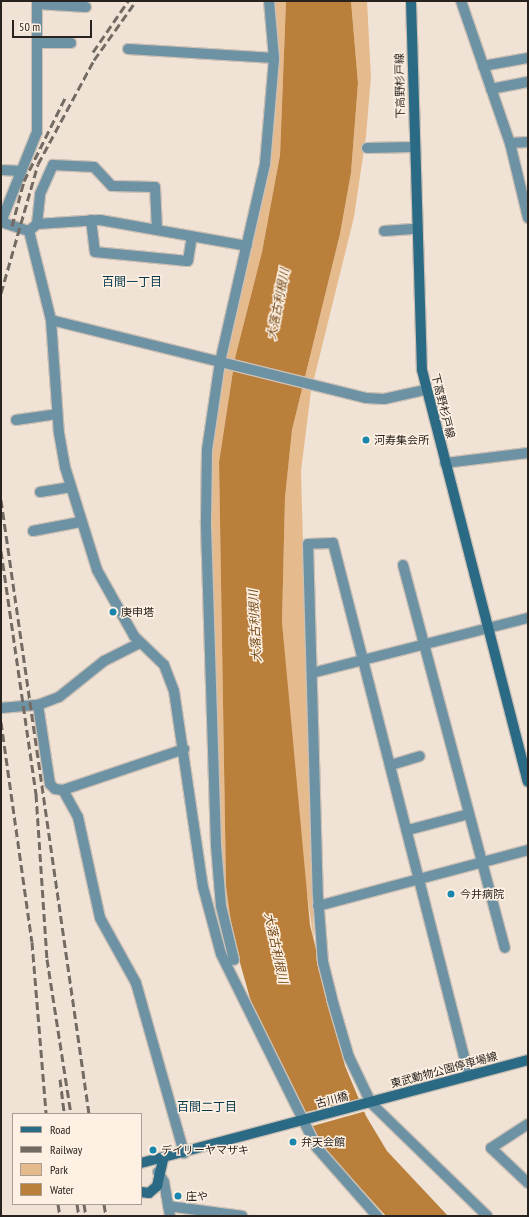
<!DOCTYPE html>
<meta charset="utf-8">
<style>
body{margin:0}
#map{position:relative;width:529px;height:1217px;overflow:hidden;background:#f0e3d6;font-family:"PT Sans Narrow","Noto Sans JP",sans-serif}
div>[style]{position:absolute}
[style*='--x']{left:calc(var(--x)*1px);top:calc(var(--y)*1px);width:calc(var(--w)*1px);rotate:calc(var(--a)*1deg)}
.green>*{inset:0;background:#e5bb8d}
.water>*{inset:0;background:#ba803b}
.pier>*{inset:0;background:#f0e3d6}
.roads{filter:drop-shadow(1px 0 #ccc0b5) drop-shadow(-1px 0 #ccc0b5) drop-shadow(0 1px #ccc0b5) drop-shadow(0 -1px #ccc0b5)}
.street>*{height:10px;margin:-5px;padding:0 5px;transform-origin:5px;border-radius:5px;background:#6c92a4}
.secondary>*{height:10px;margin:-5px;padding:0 5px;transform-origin:5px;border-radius:5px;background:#2b6a84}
.rail>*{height:3px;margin-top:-1.5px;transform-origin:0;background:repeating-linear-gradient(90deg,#736b63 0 8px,transparent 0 12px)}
.dots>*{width:11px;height:11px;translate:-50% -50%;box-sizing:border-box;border:2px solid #fef0e3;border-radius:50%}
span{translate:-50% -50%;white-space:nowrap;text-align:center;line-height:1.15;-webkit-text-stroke:3px #fef0e3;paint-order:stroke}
.street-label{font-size:11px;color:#28231e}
.poi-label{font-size:11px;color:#28231e}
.left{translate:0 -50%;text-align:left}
.neighbourhood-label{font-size:12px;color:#023649}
.water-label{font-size:12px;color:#754c19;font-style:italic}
.frame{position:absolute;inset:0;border:2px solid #28231e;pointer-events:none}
.legend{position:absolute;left:12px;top:1113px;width:130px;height:92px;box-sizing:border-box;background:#fef0e3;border:1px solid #a89e94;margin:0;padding:5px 7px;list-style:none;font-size:12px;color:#28231e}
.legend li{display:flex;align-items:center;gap:8px;height:20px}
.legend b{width:20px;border:1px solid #a89e94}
.scale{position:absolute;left:12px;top:20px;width:80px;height:18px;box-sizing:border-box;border:2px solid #28231e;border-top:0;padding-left:5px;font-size:12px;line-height:14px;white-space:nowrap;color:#28231e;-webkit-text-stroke:3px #fef0e3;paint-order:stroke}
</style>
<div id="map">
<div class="green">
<i style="clip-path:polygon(272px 1px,286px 1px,280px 155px,262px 252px,235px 358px,219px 462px,226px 886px,233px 938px,222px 889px,210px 472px,213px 419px,275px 121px,277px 59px)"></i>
<i style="clip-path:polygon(351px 1px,367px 1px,371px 77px,366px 136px,354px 217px,311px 391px,301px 471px,314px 943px,301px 851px,282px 622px,285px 498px,292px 430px,340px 234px,351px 173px,358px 83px)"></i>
</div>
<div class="water">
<i style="clip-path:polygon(286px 1px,351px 1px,358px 83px,351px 173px,340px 234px,292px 430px,285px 498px,282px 622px,310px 925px,345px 1066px,366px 1116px,387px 1151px,448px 1216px,386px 1216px,329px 1154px,313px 1130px,253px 1009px,233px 938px,226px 886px,219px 462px,235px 358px,262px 252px,280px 155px)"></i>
</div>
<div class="pier">
<i style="clip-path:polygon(361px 1099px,366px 1111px,309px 1127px,302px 1113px)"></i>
</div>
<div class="roads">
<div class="street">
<i style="--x:461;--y:1;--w:150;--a:71"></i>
<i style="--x:510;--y:143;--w:77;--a:76.5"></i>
<i style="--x:37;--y:4;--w:49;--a:3.5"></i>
<i style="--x:37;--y:43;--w:34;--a:0"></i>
<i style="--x:128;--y:49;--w:146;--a:3.5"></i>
<i style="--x:483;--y:66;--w:46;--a:-10.1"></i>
<i style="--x:491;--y:89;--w:38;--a:-11"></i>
<i style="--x:510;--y:143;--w:18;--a:-3"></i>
<i style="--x:367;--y:148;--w:46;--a:-1.2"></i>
<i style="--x:1;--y:170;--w:20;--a:3"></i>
<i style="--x:91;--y:220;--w:32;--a:83"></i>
<i style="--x:95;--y:252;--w:93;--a:5.5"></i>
<i style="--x:188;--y:261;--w:24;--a:-81"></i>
<i style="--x:1;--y:222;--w:29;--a:18"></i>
<i style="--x:29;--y:231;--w:92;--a:76.1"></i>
<i style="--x:51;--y:320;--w:113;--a:86"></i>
<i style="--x:59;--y:433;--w:35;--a:80"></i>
<i style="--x:65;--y:467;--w:108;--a:72.7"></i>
<i style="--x:97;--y:570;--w:76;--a:60.7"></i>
<i style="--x:134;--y:636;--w:42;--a:44"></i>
<i style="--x:164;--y:665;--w:28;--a:69"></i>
<i style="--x:174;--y:691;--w:198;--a:81.6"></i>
<i style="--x:203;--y:887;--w:69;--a:75"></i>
<i style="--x:221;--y:954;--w:216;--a:63.7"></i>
<i style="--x:317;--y:1148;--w:91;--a:48.6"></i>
<i style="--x:1;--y:222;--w:97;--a:-68.2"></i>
<i style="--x:37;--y:132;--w:131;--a:-90"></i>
<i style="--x:37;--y:224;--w:63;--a:-3.6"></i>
<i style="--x:100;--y:220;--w:149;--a:10"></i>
<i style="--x:29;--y:231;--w:11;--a:-41"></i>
<i style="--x:37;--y:224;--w:30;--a:-84"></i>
<i style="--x:40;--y:194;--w:32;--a:-66"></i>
<i style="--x:53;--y:165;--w:41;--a:2.8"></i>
<i style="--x:94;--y:167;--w:26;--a:47"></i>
<i style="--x:112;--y:186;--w:43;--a:1.3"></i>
<i style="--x:155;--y:187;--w:43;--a:87.3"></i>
<i style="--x:384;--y:231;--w:32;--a:-4"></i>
<i style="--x:51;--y:320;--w:325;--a:13.9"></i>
<i style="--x:366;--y:398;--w:18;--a:3"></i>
<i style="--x:384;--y:399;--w:42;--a:-12.4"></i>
<i style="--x:16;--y:420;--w:41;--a:-8.3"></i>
<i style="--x:445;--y:463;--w:84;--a:-6.9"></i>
<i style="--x:40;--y:492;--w:30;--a:-9"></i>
<i style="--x:33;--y:531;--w:48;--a:-10.8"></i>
<i style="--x:403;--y:565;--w:396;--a:75.1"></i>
<i style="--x:312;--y:673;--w:53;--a:-14.3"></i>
<i style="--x:363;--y:660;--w:121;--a:-104.4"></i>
<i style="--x:333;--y:543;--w:25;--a:178"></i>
<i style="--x:308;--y:544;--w:352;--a:88.4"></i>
<i style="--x:318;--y:896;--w:66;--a:85.7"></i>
<i style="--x:323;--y:962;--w:38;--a:76"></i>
<i style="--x:332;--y:999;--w:60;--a:73.7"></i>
<i style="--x:349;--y:1057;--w:51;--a:64.4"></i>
<i style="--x:371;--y:1103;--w:162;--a:44.2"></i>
<i style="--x:38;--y:705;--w:80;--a:81.4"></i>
<i style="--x:50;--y:784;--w:7;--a:45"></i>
<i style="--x:55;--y:789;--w:8;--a:7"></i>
<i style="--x:63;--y:790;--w:128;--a:-18.7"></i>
<i style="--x:1;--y:708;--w:37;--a:-5"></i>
<i style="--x:38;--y:705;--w:22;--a:-21"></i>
<i style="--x:59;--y:697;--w:58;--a:-38.7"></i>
<i style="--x:104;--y:661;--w:40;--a:-26.6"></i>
<i style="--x:391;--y:765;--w:30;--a:-17"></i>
<i style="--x:63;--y:790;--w:31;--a:61"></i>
<i style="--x:78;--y:817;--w:103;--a:77.7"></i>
<i style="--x:100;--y:918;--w:74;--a:61"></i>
<i style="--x:136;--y:983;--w:177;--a:74.2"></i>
<i style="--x:408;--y:830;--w:63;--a:-14.7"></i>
<i style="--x:318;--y:906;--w:217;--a:-14.9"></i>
<i style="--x:234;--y:960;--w:56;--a:-103.5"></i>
<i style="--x:221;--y:906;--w:61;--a:-94.7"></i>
<i style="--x:216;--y:845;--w:324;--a:-91.8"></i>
<i style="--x:206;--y:521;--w:71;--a:-89.2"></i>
<i style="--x:207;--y:450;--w:89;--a:-81.6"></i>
<i style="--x:220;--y:362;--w:203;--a:-77.2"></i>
<i style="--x:265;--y:164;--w:106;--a:-85.1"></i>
<i style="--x:274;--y:58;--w:57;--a:-95"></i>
<i style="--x:469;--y:1076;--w:429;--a:-104.3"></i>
<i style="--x:363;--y:660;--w:170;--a:-14.3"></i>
<i style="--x:528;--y:1124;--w:44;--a:147"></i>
<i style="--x:491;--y:1148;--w:51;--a:43.4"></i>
<i style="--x:158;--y:1172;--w:12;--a:59"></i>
<i style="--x:164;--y:1182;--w:35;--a:80"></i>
<i style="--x:168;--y:1206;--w:75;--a:7.7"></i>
</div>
<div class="secondary">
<i style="--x:411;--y:1;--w:369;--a:88.3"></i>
<i style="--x:422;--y:370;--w:425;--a:75.6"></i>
<i style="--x:141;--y:1163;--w:400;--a:-14.9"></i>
<i style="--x:141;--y:1192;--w:8;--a:7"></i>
<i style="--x:149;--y:1193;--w:11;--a:-41"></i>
<i style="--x:157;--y:1186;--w:28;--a:-77"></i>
</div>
</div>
<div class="rail">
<i style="--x:93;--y:52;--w:62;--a:-55.5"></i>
<i style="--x:12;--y:226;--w:47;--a:-75.1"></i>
<i style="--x:24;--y:181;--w:93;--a:-63.7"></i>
<i style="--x:1;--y:293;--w:134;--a:-74"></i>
<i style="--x:38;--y:164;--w:118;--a:-61.7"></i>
<i style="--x:94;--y:60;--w:72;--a:-54.6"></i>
<i style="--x:1;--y:500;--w:620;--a:81.84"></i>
<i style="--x:1;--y:551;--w:246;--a:81.8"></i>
<i style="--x:36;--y:794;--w:165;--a:86.2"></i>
<i style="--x:47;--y:959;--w:157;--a:81.2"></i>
<i style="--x:1;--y:722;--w:222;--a:82"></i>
<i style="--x:32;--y:942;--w:173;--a:85.3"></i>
<i style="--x:60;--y:1079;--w:35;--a:83"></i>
<i style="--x:58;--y:1204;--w:12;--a:81"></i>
<i style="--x:77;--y:1204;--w:12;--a:81"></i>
<i style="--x:84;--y:1204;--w:12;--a:81"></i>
<i style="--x:104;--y:1204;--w:12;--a:81"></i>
</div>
<div class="dots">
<i style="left:366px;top:440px;background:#1986ad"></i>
<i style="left:113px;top:612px;background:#1986ad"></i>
<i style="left:451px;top:894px;background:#1986ad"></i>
<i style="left:293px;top:1142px;background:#1986ad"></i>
<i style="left:153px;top:1150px;background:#1986ad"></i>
<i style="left:178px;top:1196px;background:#1986ad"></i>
</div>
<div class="street-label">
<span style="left:400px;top:86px;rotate:-91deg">下高野杉戸線</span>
<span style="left:443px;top:406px;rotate:76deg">下高野杉戸線</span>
<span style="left:444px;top:1070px;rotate:-15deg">東武動物公園停車場線</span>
<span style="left:332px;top:1100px;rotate:-15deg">古川橋</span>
</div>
<div class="poi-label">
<span class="left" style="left:374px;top:440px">河寿集会所</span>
<span class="left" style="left:121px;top:612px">庚申塔</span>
<span class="left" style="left:460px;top:894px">今井病院</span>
<span class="left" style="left:301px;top:1142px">弁天会館</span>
<span class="left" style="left:161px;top:1150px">デイリーヤマザキ</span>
<span class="left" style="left:186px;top:1196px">庄や</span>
</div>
<div class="neighbourhood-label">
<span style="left:132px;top:282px">百間一丁目</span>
<span style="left:207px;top:1107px">百間二丁目</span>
</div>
<div class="water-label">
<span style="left:278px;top:304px;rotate:-79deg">大落古利根川</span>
<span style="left:255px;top:626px;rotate:-93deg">大落古利根川</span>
<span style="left:276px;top:948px;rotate:78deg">大落古利根川</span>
</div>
<div class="frame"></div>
<ul class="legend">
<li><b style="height:5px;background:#2b6a84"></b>Road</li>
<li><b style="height:5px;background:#736b63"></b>Railway</li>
<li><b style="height:11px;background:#e5bb8d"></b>Park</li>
<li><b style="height:11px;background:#ba803b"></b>Water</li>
</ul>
<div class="scale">50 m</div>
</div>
